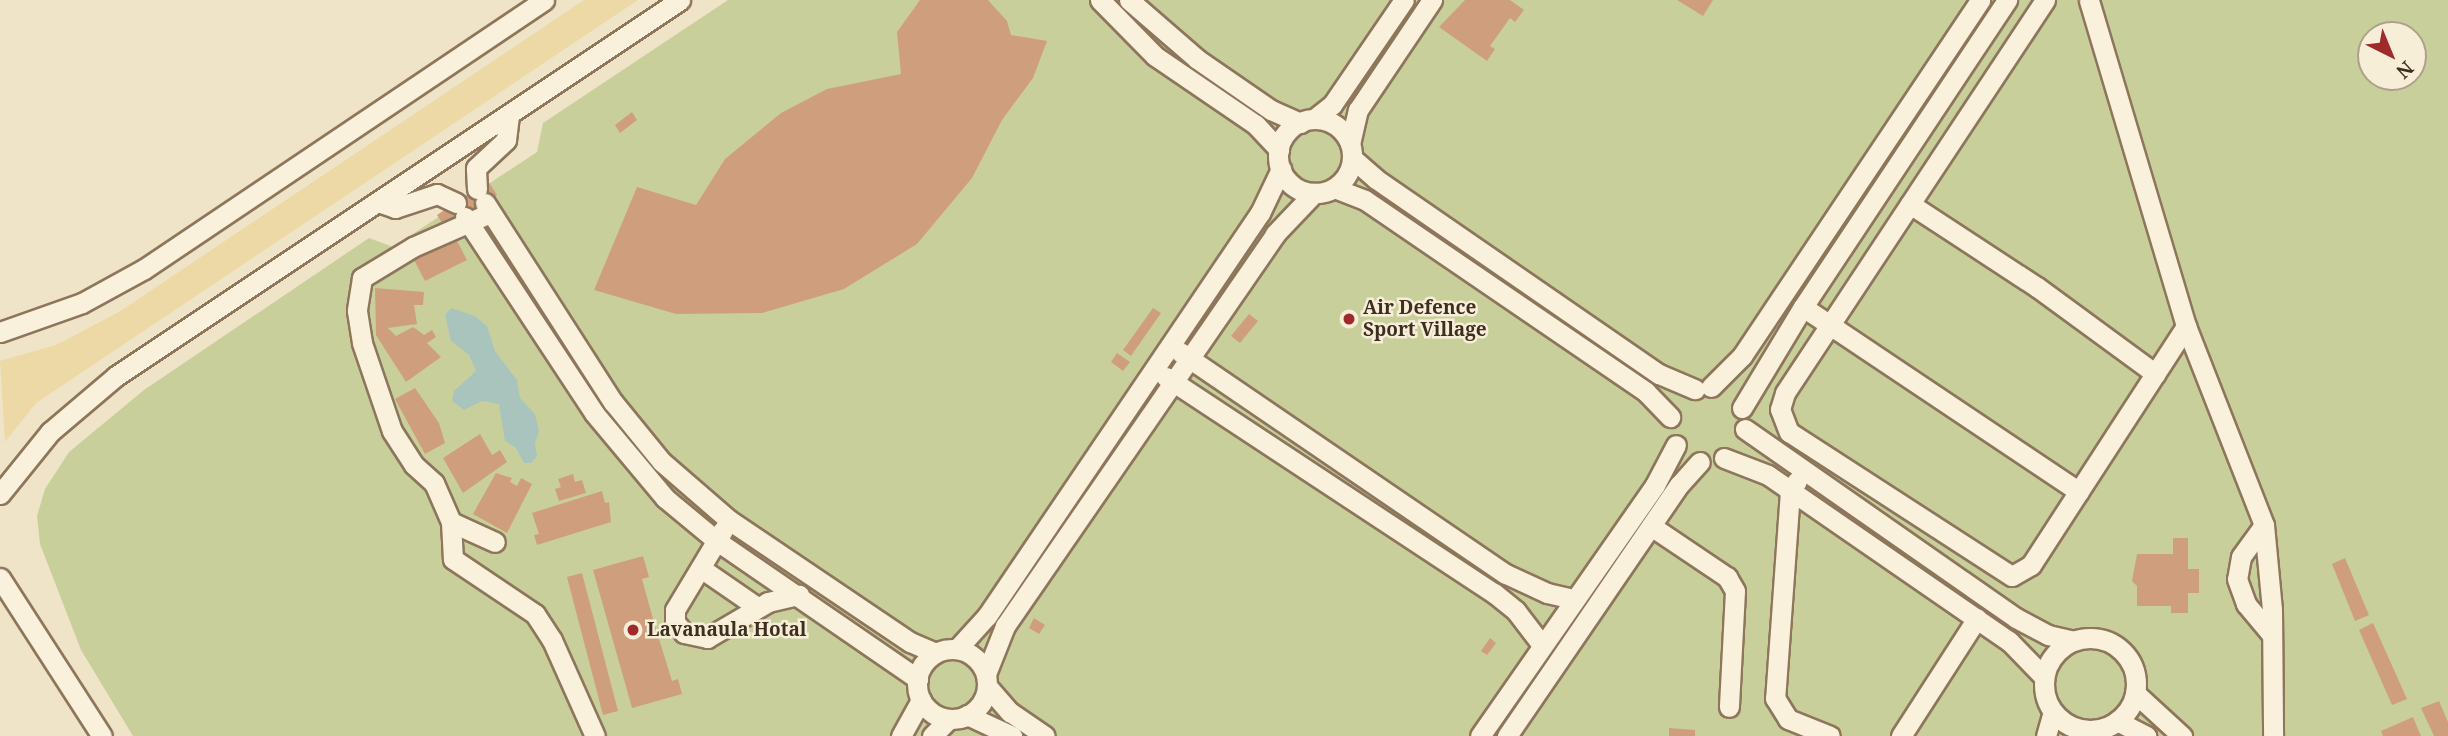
<!DOCTYPE html>
<style>
body{margin:0}
#map{position:relative;width:2448px;height:736px;overflow:hidden;background:#f0e4c8;font-family:"Noto Serif",serif}
div>[style]{position:absolute}
[style*='--x']{left:calc(var(--x)*1px);top:calc(var(--y)*1px);width:calc(var(--w)*1px);rotate:calc(var(--a)*1deg)}
.green>*{inset:0;background:#c9cf9b}
.sand>*{inset:0;background:#ecd9a5}
.water>*{inset:0;background:#a9c4bc}
.building>*{inset:0;background:#cf9f7d}
.roads{filter:drop-shadow(2px 0 #8d765c) drop-shadow(-2px 0 #8d765c) drop-shadow(0 2px #8d765c) drop-shadow(0 -2px #8d765c)}
.minor>*{height:19px;margin:-9.5px;padding:0 9.5px;transform-origin:9.5px;border-radius:9.5px;background:#faf1dc}
.minor>.ring{margin:-9.5px;padding:0;box-sizing:content-box;background:none;border:19px solid #faf1dc;border-radius:50%}
.dots>*{width:19px;height:19px;translate:-50% -50%;box-sizing:border-box;border:4px solid #f7eed8;border-radius:50%}
span{translate:-50% -50%;white-space:nowrap;text-align:center;line-height:1.15;-webkit-text-stroke:5px #f7eed8;paint-order:stroke}
.poi-label{font-size:19px;color:#3d2e20;font-weight:700}
.left{translate:0 -50%;text-align:left}
.north{position:absolute;left:2357px;top:21px;width:70px;height:70px;box-sizing:border-box;background:#f7eed8;border:2px solid #ada18e;border-radius:50%;rotate:137deg;font-size:19px;font-weight:700;line-height:28px;text-align:center;color:#3d2e20}
.north::after{content:'';display:block;margin:auto;width:24px;height:32px;background:#9e2a2b;clip-path:polygon(50% 0,100% 100%,50% 72%,0 100%)}
</style>
<div id="map">
<div class="green">
<i style="clip-path:polygon(evenodd,728px 0,2448px 0,2448px 736px,133px 736px,81px 650px,40px 544px,37px 516px,45px 489px,69px 452px,144px 390px,369px 238px,393px 247px,537px 152px,543px 123px,728px 0,2371px 35px,2413px 35px,2413px 77px,2371px 77px,2371px 35px)"></i>
</div>
<div class="sand">
<i style="clip-path:polygon(584px 0,638px 0,36px 403px,5px 442px,0 361px,56px 345px,119px 312px)"></i>
</div>
<div class="water">
<i style="clip-path:polygon(451px 308px,475px 316px,487px 326px,495px 351px,517px 380px,520px 398px,535px 414px,539px 431px,535px 444px,537px 456px,531px 463px,524px 463px,516px 448px,505px 441px,499px 404px,482px 401px,464px 410px,452px 401px,454px 391px,476px 371px,469px 355px,451px 341px,445px 315px)"></i>
</div>
<div class="building">
<i style="clip-path:polygon(920px 0,988px 0,1007px 21px,1011px 35px,1047px 41px,1033px 78px,1002px 120px,972px 178px,917px 244px,844px 289px,762px 313px,676px 314px,594px 290px,637px 187px,696px 205px,725px 159px,781px 113px,827px 89px,901px 74px,897px 32px)"></i>
<i style="clip-path:polygon(1465px 0,1510px 0,1524px 10px,1515px 22px,1510px 18px,1490px 46px,1495px 49px,1487px 61px,1439px 27px)"></i>
<i style="clip-path:polygon(1677px 0,1713px 0,1703px 16px)"></i>
<i style="clip-path:polygon(632px 112px,637px 120px,620px 133px,615px 125px)"></i>
<i style="clip-path:polygon(488px 181px,497px 195px,446px 229px,437px 215px)"></i>
<i style="clip-path:polygon(455px 237px,467px 260px,425px 281px,413px 258px)"></i>
<i style="clip-path:polygon(375px 288px,424px 292px,423px 305px,414px 305px,417px 324px,388px 328px,396px 336px,413px 327px,424px 335px,432px 330px,436px 337px,427px 343px,441px 357px,406px 382px,376px 335px)"></i>
<i style="clip-path:polygon(1153px 308px,1161px 313px,1131px 356px,1123px 350px)"></i>
<i style="clip-path:polygon(1249px 314px,1258px 321px,1240px 343px,1231px 336px)"></i>
<i style="clip-path:polygon(1117px 353px,1130px 362px,1123px 371px,1111px 362px)"></i>
<i style="clip-path:polygon(415px 388px,439px 423px,445px 443px,425px 454px,395px 399px)"></i>
<i style="clip-path:polygon(480px 434px,492px 455px,500px 450px,507px 462px,463px 493px,443px 458px)"></i>
<i style="clip-path:polygon(496px 473px,512px 478px,510px 482px,517px 486px,521px 478px,532px 484px,507px 533px,473px 514px)"></i>
<i style="clip-path:polygon(573px 474px,575px 482px,582px 480px,586px 493px,559px 501px,555px 489px,561px 487px,558px 479px)"></i>
<i style="clip-path:polygon(602px 491px,605px 503px,609px 502px,611px 522px,537px 545px,534px 535px,539px 534px,532px 513px)"></i>
<i style="clip-path:polygon(2173px 538px,2188px 538px,2188px 569px,2199px 569px,2199px 593px,2188px 593px,2188px 613px,2171px 613px,2171px 606px,2137px 606px,2137px 586px,2132px 581px,2137px 554px,2173px 554px)"></i>
<i style="clip-path:polygon(643px 556px,649px 577px,642px 579px,655px 626px,672px 681px,678px 679px,682px 694px,632px 708px,593px 570px)"></i>
<i style="clip-path:polygon(2345px 558px,2369px 615px,2355px 621px,2332px 564px)"></i>
<i style="clip-path:polygon(582px 573px,618px 711px,603px 715px,567px 577px)"></i>
<i style="clip-path:polygon(1034px 618px,1045px 625px,1039px 634px,1029px 628px)"></i>
<i style="clip-path:polygon(2373px 623px,2407px 699px,2392px 705px,2359px 630px)"></i>
<i style="clip-path:polygon(1490px 638px,1496px 643px,1487px 655px,1481px 651px)"></i>
<i style="clip-path:polygon(2439px 701px,2448px 722px,2448px 736px,2434px 736px,2421px 708px)"></i>
<i style="clip-path:polygon(2413px 717px,2421px 736px,2383px 736px,2381px 731px)"></i>
<i style="clip-path:polygon(1669px 728px,1695px 730px,1695px 736px,1669px 736px)"></i>
</div>
<div class="roads">
<div class="minor">
<i style="--x:1100;--y:0;--w:78;--a:45.5"></i>
<i style="--x:1155;--y:56;--w:122;--a:34.3"></i>
<i style="--x:1256;--y:125;--w:34;--a:47"></i>
<i style="--x:1129;--y:0;--w:90;--a:40.9"></i>
<i style="--x:1197;--y:59;--w:90;--a:34.6"></i>
<i style="--x:1271;--y:110;--w:32;--a:24"></i>
<i style="--x:2045;--y:0;--w:471;--a:123.5"></i>
<i style="--x:1785;--y:393;--w:17;--a:107"></i>
<i style="--x:1780;--y:409;--w:25;--a:69"></i>
<i style="--x:1789;--y:432;--w:265;--a:32.9"></i>
<i style="--x:2012;--y:576;--w:22;--a:-30"></i>
<i style="--x:2031;--y:565;--w:285;--a:-57"></i>
<i style="--x:2186;--y:326;--w:340;--a:-106.6"></i>
<i style="--x:1314;--y:119;--w:23;--a:-38"></i>
<i style="--x:1332;--y:105;--w:127;--a:-55.6"></i>
<i class="ring" style="left:1278px;top:119px;width:55px;height:55px"></i>
<i style="--x:1350;--y:144;--w:35;--a:-77"></i>
<i style="--x:1358;--y:110;--w:133;--a:-56.1"></i>
<i style="--x:1352;--y:158;--w:32;--a:41"></i>
<i style="--x:1376;--y:179;--w:344;--a:34.6"></i>
<i style="--x:1659;--y:374;--w:39;--a:23"></i>
<i style="--x:1334;--y:188;--w:33;--a:21"></i>
<i style="--x:1365;--y:200;--w:340;--a:34.3"></i>
<i style="--x:1646;--y:392;--w:35;--a:46"></i>
<i style="--x:477;--y:189;--w:21;--a:-93"></i>
<i style="--x:476;--y:168;--w:41;--a:-43"></i>
<i style="--x:506;--y:140;--w:25;--a:-83"></i>
<i style="--x:378;--y:202;--w:18;--a:19"></i>
<i style="--x:395;--y:208;--w:44;--a:-18.4"></i>
<i style="--x:437;--y:194;--w:21;--a:25"></i>
<i style="--x:485;--y:203;--w:237;--a:57.3"></i>
<i style="--x:613;--y:402;--w:77;--a:50.8"></i>
<i style="--x:662;--y:462;--w:89;--a:40.9"></i>
<i style="--x:729;--y:520;--w:218;--a:34"></i>
<i style="--x:910;--y:642;--w:28;--a:23"></i>
<i style="--x:1910;--y:204;--w:152;--a:33.2"></i>
<i style="--x:2037;--y:287;--w:147;--a:36.2"></i>
<i style="--x:490;--y:213;--w:84;--a:156.2"></i>
<i style="--x:413;--y:247;--w:60;--a:148.7"></i>
<i style="--x:362;--y:278;--w:33;--a:99"></i>
<i style="--x:357;--y:311;--w:32;--a:81"></i>
<i style="--x:362;--y:343;--w:93;--a:71.2"></i>
<i style="--x:392;--y:431;--w:40;--a:57.1"></i>
<i style="--x:414;--y:465;--w:27;--a:42"></i>
<i style="--x:434;--y:483;--w:43;--a:66.4"></i>
<i style="--x:451;--y:522;--w:37;--a:87"></i>
<i style="--x:453;--y:559;--w:99;--a:33.9"></i>
<i style="--x:535;--y:614;--w:31;--a:57"></i>
<i style="--x:552;--y:640;--w:105;--a:65.9"></i>
<i style="--x:465;--y:217;--w:235;--a:56.6"></i>
<i style="--x:594;--y:413;--w:111;--a:50.1"></i>
<i style="--x:665;--y:498;--w:67;--a:39.6"></i>
<i style="--x:717;--y:541;--w:244;--a:34.5"></i>
<i style="--x:1803;--y:307;--w:332;--a:33.8"></i>
<i style="--x:2186;--y:326;--w:214;--a:68.6"></i>
<i style="--x:2264;--y:525;--w:85;--a:84.6"></i>
<i style="--x:2272;--y:610;--w:126;--a:89.5"></i>
<i style="--x:0;--y:332;--w:87;--a:-19.5"></i>
<i style="--x:82;--y:303;--w:71;--a:-28.7"></i>
<i style="--x:144;--y:269;--w:482;--a:-33.9"></i>
<i style="--x:1180;--y:352;--w:394;--a:34.3"></i>
<i style="--x:1506;--y:574;--w:45;--a:24.9"></i>
<i style="--x:1547;--y:593;--w:28;--a:13"></i>
<i style="--x:1166;--y:377;--w:393;--a:33.4"></i>
<i style="--x:1494;--y:593;--w:28;--a:39"></i>
<i style="--x:1516;--y:611;--w:43;--a:52.6"></i>
<i style="--x:1711;--y:387;--w:44;--a:-45"></i>
<i style="--x:1742;--y:356;--w:428;--a:-56.2"></i>
<i style="--x:1742;--y:408;--w:118;--a:-58.9"></i>
<i style="--x:1803;--y:307;--w:369;--a:-56.4"></i>
<i style="--x:1745;--y:429;--w:330;--a:34.9"></i>
<i style="--x:2016;--y:618;--w:36;--a:28"></i>
<i style="--x:2048;--y:635;--w:26;--a:13"></i>
<i style="--x:1724;--y:458;--w:47;--a:21.1"></i>
<i style="--x:1768;--y:475;--w:293;--a:34.6"></i>
<i style="--x:2009;--y:641;--w:50;--a:45.8"></i>
<i style="--x:1797;--y:481;--w:12;--a:125"></i>
<i style="--x:1790;--y:491;--w:208;--a:94.1"></i>
<i style="--x:1775;--y:698;--w:25;--a:58"></i>
<i style="--x:1788;--y:719;--w:45;--a:22"></i>
<i style="--x:0;--y:494;--w:80;--a:-51.1"></i>
<i style="--x:50;--y:432;--w:87;--a:-40.3"></i>
<i style="--x:116;--y:376;--w:678;--a:-33.69"></i>
<i style="--x:451;--y:522;--w:48;--a:24.4"></i>
<i style="--x:2264;--y:525;--w:39;--a:126"></i>
<i style="--x:2241;--y:557;--w:22;--a:100"></i>
<i style="--x:2237;--y:579;--w:27;--a:70"></i>
<i style="--x:2246;--y:604;--w:40;--a:50"></i>
<i style="--x:1651;--y:526;--w:92;--a:33.9"></i>
<i style="--x:1727;--y:577;--w:16;--a:60"></i>
<i style="--x:1735;--y:591;--w:116;--a:93"></i>
<i style="--x:723;--y:530;--w:93;--a:121"></i>
<i style="--x:675;--y:610;--w:12;--a:90"></i>
<i style="--x:675;--y:622;--w:14;--a:51"></i>
<i style="--x:684;--y:633;--w:24;--a:12"></i>
<i style="--x:707;--y:638;--w:71;--a:-30.5"></i>
<i style="--x:768;--y:602;--w:32;--a:-13"></i>
<i style="--x:702;--y:569;--w:67;--a:34.6"></i>
<i style="--x:0;--y:578;--w:188;--a:57.2"></i>
<i class="ring" style="left:2044px;top:638px;width:73px;height:73px"></i>
<i style="--x:957;--y:649;--w:45;--a:-47.7"></i>
<i style="--x:987;--y:616;--w:487;--a:-55.9"></i>
<i style="--x:1260;--y:213;--w:49;--a:-64.5"></i>
<i class="ring" style="left:917px;top:649px;width:51px;height:51px"></i>
<i style="--x:986;--y:674;--w:52;--a:-68.4"></i>
<i style="--x:1005;--y:626;--w:476;--a:-55.4"></i>
<i style="--x:1275;--y:234;--w:57;--a:-46.4"></i>
<i style="--x:987;--y:686;--w:35;--a:49"></i>
<i style="--x:1010;--y:712;--w:42;--a:34.4"></i>
<i style="--x:2135;--y:693;--w:64;--a:42.5"></i>
<i style="--x:967;--y:715;--w:50;--a:25"></i>
<i style="--x:2117;--y:721;--w:33;--a:27"></i>
<i style="--x:901;--y:736;--w:41;--a:-60.9"></i>
<i style="--x:932;--y:736;--w:24;--a:-45"></i>
<i style="--x:1480;--y:736;--w:306;--a:-55.1"></i>
<i style="--x:1655;--y:485;--w:45;--a:-62.3"></i>
<i style="--x:1507;--y:736;--w:304;--a:-55.6"></i>
<i style="--x:1679;--y:485;--w:31;--a:-48"></i>
<i style="--x:1901;--y:736;--w:140;--a:-57.2"></i>
<i style="--x:2046;--y:736;--w:25;--a:-74"></i>
</div>
</div>
<div class="dots">
<i style="left:1349px;top:319px;background:#9e2a2b"></i>
<i style="left:633px;top:630px;background:#9e2a2b"></i>
</div>
<div class="poi-label">
<span class="left" style="left:1363px;top:319px">Air Defence<br>Sport Village</span>
<span class="left" style="left:647px;top:630px">Lavanaula Hotal</span>
</div>
<div class="north">N</div>
</div>
